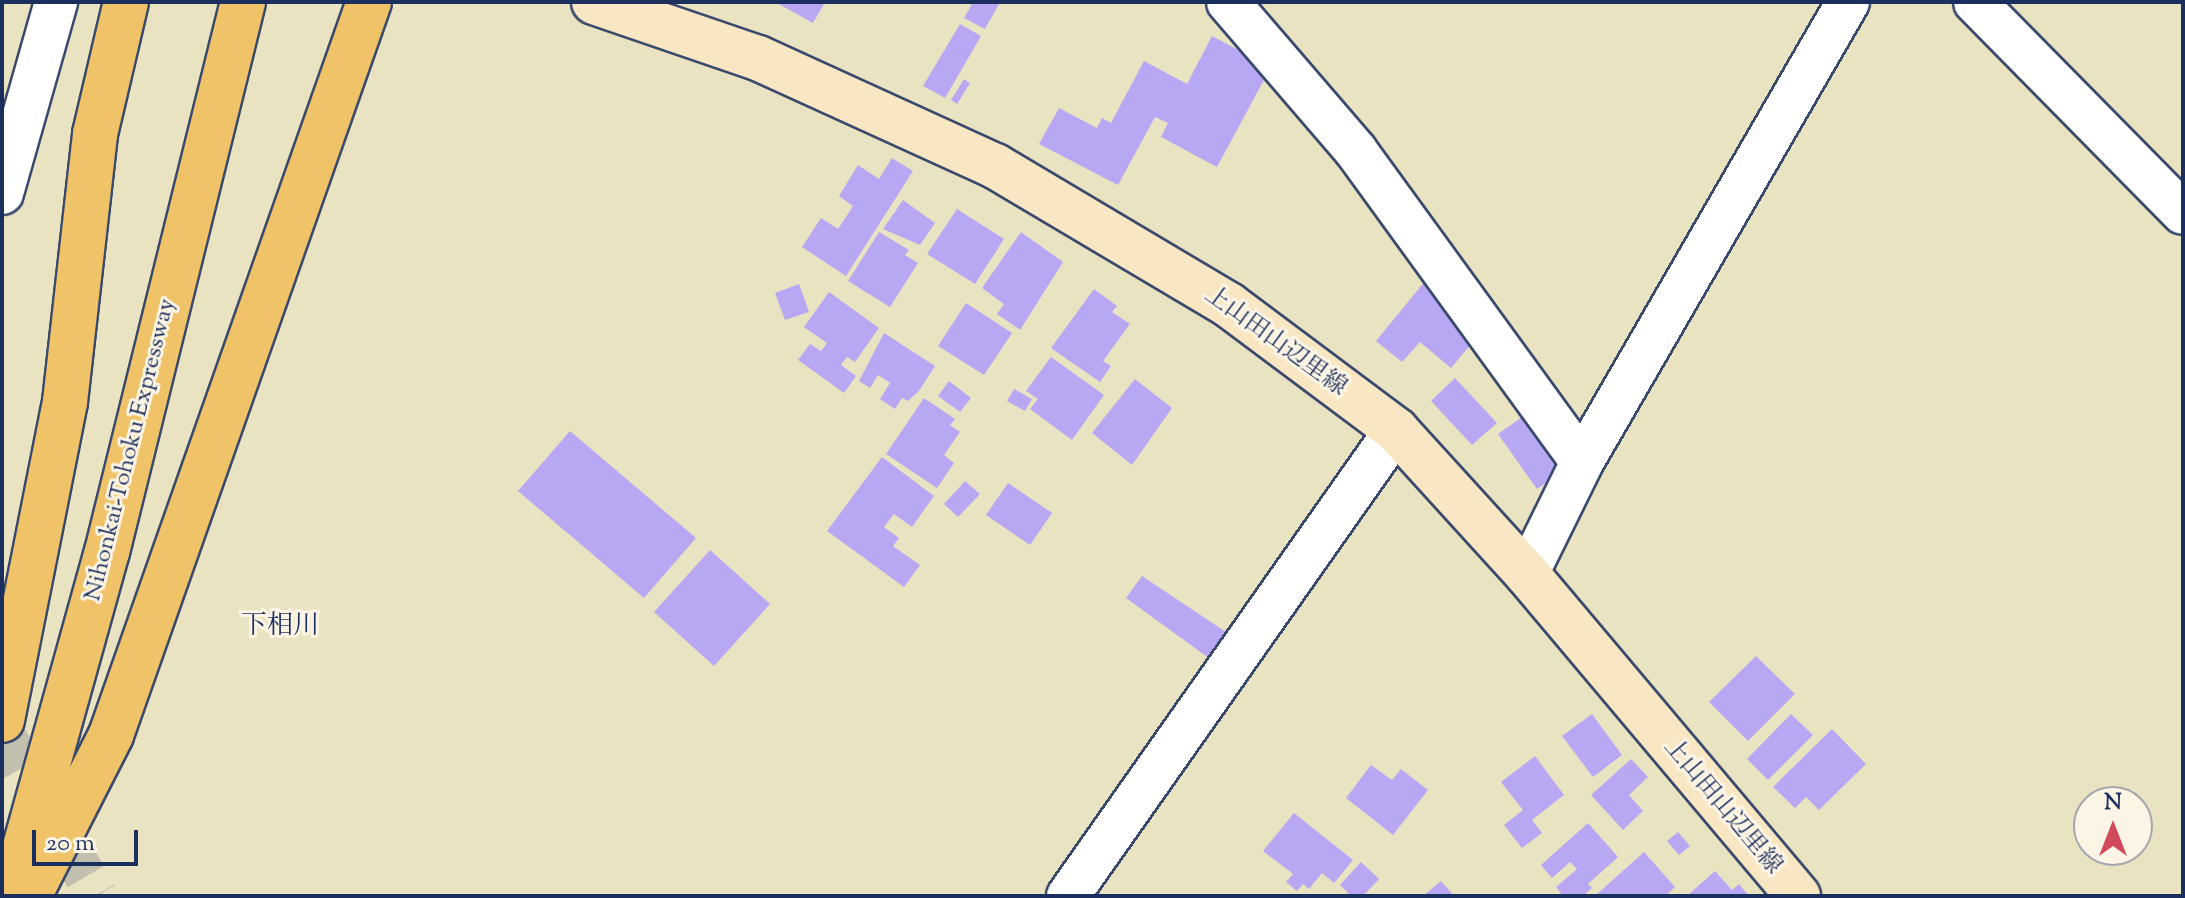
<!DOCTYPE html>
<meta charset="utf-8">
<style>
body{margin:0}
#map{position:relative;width:2185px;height:898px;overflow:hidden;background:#eae3c1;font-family:"Sorts Mill Goudy","Noto Serif JP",serif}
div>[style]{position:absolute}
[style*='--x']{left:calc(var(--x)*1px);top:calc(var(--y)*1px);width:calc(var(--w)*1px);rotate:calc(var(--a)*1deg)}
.building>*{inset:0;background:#b8a8f4}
.street-tunnel>*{height:42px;margin-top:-21px;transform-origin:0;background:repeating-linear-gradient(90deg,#c1bfad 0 42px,transparent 0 63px)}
.roads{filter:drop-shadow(2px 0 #3a4a6d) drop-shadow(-2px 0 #3a4a6d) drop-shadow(0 2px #3a4a6d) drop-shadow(0 -2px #3a4a6d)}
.street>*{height:42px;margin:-21px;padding:0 21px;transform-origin:21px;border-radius:21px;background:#fff}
.secondary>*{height:44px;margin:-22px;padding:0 22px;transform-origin:22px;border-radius:22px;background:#f9e7c3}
.highway>*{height:44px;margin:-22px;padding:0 22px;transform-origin:22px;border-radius:22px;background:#f1c369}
span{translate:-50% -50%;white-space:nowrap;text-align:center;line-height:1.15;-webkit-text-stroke:6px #fcf5e5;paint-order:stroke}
.street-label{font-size:24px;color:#1b2f5e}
.neighbourhood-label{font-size:26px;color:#1b2f5e}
.frame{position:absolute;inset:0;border:4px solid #1b2f5e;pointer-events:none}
.north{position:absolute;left:2073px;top:786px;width:80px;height:80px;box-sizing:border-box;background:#fcf5e5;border:2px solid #a2a6af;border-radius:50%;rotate:0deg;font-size:22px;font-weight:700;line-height:32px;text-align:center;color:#1b2f5e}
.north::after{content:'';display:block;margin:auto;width:28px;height:36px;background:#d1495b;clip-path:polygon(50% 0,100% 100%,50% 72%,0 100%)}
.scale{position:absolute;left:32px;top:830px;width:106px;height:36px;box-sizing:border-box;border:4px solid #1b2f5e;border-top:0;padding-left:10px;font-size:24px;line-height:28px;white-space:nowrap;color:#1b2f5e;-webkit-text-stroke:6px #fcf5e5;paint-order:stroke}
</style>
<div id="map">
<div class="building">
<i style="clip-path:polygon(775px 2px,825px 2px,813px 23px)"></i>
<i style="clip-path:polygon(973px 2px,1000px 2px,985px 29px,964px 18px)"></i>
<i style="clip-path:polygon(960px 24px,981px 36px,945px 98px,923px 86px)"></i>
<i style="clip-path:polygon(1212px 36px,1271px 67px,1217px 167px,1161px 137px,1168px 123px,1155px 117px,1118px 185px,1039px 144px,1059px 108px,1097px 128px,1102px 118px,1111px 123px,1144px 61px,1187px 84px)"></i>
<i style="clip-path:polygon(964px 79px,970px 83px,957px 104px,951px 100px)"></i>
<i style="clip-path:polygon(892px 158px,913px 171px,846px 276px,802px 247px,821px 218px,838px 229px,853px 206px,839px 196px,858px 165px,879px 179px)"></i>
<i style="clip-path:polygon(903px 200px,935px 223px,920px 245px,883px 229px)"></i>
<i style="clip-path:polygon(957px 209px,1004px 239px,975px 284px,927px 254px)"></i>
<i style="clip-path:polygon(879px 232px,909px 250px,905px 255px,918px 263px,890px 307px,848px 281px)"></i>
<i style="clip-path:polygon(1021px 232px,1063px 262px,1020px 330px,997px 314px,1004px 304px,982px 288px)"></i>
<i style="clip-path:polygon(1430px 275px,1477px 337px,1451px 368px,1420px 342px,1402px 362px,1376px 341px)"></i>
<i style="clip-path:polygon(799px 284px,809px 312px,785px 320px,775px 293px)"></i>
<i style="clip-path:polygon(1094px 289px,1117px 306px,1112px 312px,1130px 324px,1103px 361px,1111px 366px,1100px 382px,1051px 348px)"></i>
<i style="clip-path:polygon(829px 292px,879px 328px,855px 362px,847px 357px,841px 365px,856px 376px,844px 393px,798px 360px,810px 344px,821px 351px,827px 343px,804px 327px)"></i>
<i style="clip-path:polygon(966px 303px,1012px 333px,984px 375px,938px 346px)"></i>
<i style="clip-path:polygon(884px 333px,935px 366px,919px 391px,908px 401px,902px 398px,895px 409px,880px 399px,890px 383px,878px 375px,870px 388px,859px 381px)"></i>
<i style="clip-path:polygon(1051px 357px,1104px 395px,1072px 440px,1030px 409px,1038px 399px,1026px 391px)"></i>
<i style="clip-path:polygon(1455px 378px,1497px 423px,1472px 445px,1431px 401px)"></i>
<i style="clip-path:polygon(1135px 379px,1172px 408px,1132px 465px,1092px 433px)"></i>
<i style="clip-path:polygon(949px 381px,971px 398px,960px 412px,938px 396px)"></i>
<i style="clip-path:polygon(1014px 389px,1032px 399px,1025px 411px,1007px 401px)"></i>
<i style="clip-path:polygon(924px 398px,955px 419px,950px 425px,960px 432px,944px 455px,954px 463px,937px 488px,886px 454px)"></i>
<i style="clip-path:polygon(1535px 408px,1575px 463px,1537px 489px,1498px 434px)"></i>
<i style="clip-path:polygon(570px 431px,696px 538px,644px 598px,518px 491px)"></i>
<i style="clip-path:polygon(882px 457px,934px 496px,912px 527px,894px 514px,884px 527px,899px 538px,893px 546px,920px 565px,904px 587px,827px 531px)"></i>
<i style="clip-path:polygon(965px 481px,980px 494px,958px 517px,944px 504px)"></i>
<i style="clip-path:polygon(1008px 483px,1052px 513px,1030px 545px,986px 515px)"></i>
<i style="clip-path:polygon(710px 550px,770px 604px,714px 666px,654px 612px)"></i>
<i style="clip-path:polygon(1142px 576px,1235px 638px,1217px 664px,1126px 598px)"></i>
<i style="clip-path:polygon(1756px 656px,1795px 694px,1748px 741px,1709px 702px)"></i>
<i style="clip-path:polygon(1592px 714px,1622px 755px,1593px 777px,1562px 736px)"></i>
<i style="clip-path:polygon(1791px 714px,1813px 735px,1768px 780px,1747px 759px)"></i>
<i style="clip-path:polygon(1832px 729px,1866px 764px,1819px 810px,1806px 797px,1795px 808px,1773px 787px)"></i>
<i style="clip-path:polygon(1535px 756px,1564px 795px,1532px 820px,1542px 833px,1522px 848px,1504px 825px,1523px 810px,1501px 782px)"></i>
<i style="clip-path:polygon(1631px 759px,1648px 777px,1629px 795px,1643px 811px,1623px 830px,1591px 795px)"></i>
<i style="clip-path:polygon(1371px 765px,1392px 780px,1401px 769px,1428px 790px,1393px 835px,1346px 798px)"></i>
<i style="clip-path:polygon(1294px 813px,1353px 860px,1334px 883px,1322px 873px,1309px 889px,1303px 884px,1297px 891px,1286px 882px,1293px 874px,1263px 851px)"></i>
<i style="clip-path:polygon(1588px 823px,1618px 857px,1588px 884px,1592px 888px,1583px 896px,1563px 896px,1556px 887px,1577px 869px,1570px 862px,1552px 878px,1541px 865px)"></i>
<i style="clip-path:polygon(1678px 832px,1690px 846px,1679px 855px,1667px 841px)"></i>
<i style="clip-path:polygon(1644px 852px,1675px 887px,1665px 896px,1595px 896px)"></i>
<i style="clip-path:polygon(1361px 862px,1379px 879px,1363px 896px,1351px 896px,1340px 885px)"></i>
<i style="clip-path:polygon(1715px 871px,1732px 890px,1739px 884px,1749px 896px,1687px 896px)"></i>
<i style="clip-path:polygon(1441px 881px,1454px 896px,1423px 896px)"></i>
</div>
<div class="street-tunnel">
<i style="--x:2;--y:731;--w:190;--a:60.1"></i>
</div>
<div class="roads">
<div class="street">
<i style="--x:1228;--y:2;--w:196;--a:49.3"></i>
<i style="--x:1356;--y:151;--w:384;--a:54"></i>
<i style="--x:1975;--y:2;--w:296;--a:45.4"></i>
<i style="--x:2;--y:193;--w:198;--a:-74.2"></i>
<i style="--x:1527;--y:574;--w:125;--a:-63.8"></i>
<i style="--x:1582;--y:462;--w:531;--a:-59.96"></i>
<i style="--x:1068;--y:896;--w:570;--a:-54.86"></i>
</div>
<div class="secondary">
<i style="--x:594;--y:2;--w:173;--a:18.9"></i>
<i style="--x:758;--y:58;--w:260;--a:24.5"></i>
<i style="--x:995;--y:166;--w:272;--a:30.7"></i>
<i style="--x:1229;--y:305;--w:209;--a:36.8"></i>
<i style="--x:1396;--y:430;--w:195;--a:47.7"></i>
<i style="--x:1527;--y:574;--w:421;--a:49.9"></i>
</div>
<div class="highway">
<i style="--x:2;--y:720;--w:324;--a:-78.8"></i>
<i style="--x:65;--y:402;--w:270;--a:-83.6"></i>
<i style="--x:95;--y:134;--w:136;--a:-76.8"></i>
<i style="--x:15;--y:883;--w:344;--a:-74.5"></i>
<i style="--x:107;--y:552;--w:567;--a:-76.11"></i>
<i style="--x:29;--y:896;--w:181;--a:-63"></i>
<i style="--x:111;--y:735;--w:777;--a:-70.61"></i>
</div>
</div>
<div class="street-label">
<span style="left:1275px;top:342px;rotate:36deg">上山田山辺里線</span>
<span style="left:131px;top:450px;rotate:-76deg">Nihonkai-Tohoku Expressway</span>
<span style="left:1722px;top:807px;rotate:50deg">上山田山辺里線</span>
</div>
<div class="neighbourhood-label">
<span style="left:280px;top:627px">下相川</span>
</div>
<div class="frame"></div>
<div class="north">N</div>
<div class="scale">20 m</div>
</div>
